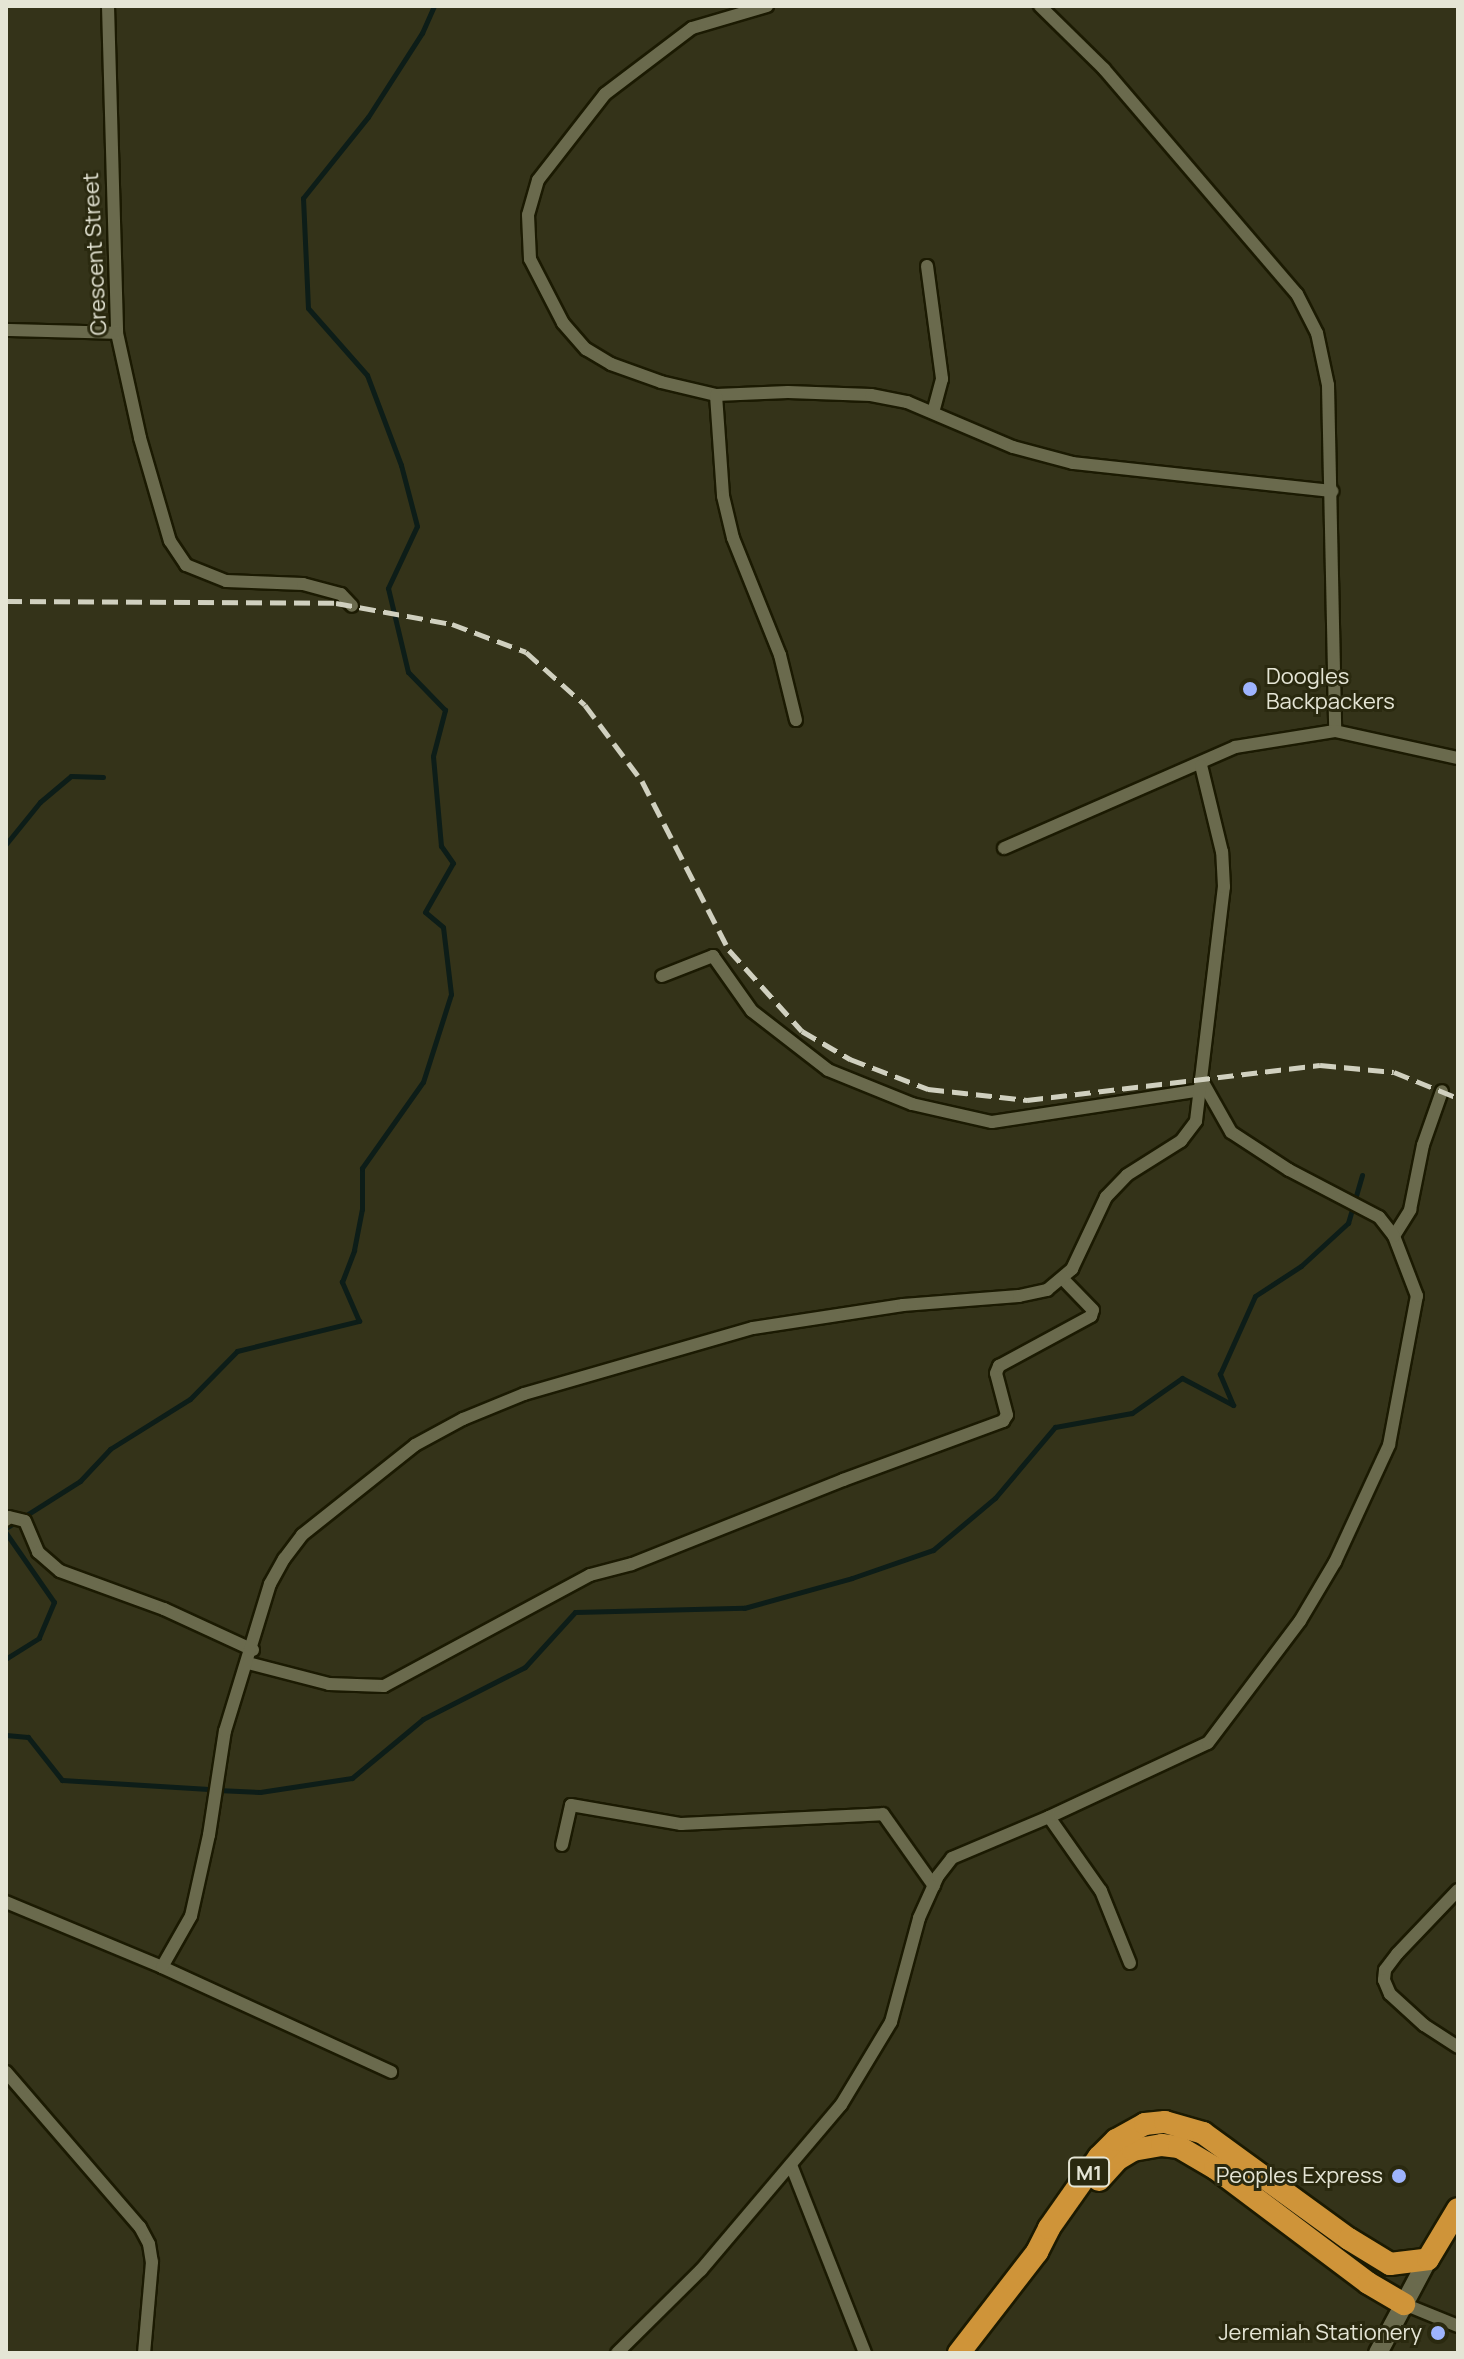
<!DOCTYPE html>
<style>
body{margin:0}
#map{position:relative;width:1464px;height:2359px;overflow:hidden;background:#343319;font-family:Manrope,sans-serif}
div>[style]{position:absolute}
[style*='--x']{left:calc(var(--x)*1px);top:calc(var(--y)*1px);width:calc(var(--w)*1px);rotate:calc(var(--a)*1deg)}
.stream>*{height:5px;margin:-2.5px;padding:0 2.5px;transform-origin:2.5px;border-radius:2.5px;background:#0d1d18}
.roads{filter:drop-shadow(2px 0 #1b1a02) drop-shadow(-2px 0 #1b1a02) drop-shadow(0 2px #1b1a02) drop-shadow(0 -2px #1b1a02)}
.street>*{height:12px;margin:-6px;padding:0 6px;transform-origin:6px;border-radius:6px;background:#6a6a4d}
.secondary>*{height:18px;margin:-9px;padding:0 9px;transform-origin:9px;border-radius:9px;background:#6a6a4d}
.highway>*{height:22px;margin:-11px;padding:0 11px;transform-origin:11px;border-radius:11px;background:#cf9439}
.rail>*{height:5px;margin-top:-2.5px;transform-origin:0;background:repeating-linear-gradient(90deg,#d0d0bf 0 16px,transparent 0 24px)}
.dots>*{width:22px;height:22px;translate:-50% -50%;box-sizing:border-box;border:4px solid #2a290f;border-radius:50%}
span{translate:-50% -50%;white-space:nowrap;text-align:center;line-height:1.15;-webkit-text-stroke:6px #2a290f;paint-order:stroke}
.shield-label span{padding:2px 6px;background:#2a290f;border:2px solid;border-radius:6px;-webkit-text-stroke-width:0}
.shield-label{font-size:20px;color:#e5e5d5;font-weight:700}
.street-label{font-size:22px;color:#e5e5d5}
.poi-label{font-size:22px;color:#e5e5d5}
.left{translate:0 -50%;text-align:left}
.right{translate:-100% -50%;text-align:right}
.frame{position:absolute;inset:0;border:8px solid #e5e5d5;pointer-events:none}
</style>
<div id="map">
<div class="stream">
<i style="--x:6;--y:844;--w:54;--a:-51"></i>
<i style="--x:40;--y:802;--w:40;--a:-40"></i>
<i style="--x:71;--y:776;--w:32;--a:2"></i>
<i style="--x:6;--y:1528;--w:88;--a:-32.4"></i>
<i style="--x:80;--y:1481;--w:44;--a:-46.8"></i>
<i style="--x:110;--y:1449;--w:94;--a:-32"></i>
<i style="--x:190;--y:1399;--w:67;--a:-45.6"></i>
<i style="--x:237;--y:1351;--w:126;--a:-13.8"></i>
<i style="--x:359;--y:1321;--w:43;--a:-113.6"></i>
<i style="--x:342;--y:1282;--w:34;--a:-69"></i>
<i style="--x:354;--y:1250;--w:42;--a:-79"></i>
<i style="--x:362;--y:1209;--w:41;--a:-90"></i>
<i style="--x:362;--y:1168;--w:105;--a:-54.7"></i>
<i style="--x:423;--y:1082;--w:92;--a:-72.3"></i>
<i style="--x:451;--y:994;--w:67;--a:-96.8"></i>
<i style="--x:443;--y:927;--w:23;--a:-140"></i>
<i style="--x:425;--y:912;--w:56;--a:-60.3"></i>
<i style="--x:453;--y:863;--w:21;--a:-125"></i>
<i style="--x:441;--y:846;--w:90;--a:-95.1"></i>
<i style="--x:433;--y:756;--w:48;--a:-75.4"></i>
<i style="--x:445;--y:710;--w:53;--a:-134.2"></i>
<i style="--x:408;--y:672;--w:86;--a:-103.4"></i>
<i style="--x:388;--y:588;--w:68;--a:-64.9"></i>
<i style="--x:417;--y:526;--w:63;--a:-104.7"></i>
<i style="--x:401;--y:465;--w:96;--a:-110.7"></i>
<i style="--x:367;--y:375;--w:89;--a:-131.4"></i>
<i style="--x:308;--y:308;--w:110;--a:-92.6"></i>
<i style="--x:303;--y:198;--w:104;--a:-51.3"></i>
<i style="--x:368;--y:117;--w:100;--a:-57.3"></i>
<i style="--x:422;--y:33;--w:30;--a:-66"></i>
<i style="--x:6;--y:1533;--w:84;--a:55.2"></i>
<i style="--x:54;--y:1602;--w:39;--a:113"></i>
<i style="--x:39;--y:1638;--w:39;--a:148"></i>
<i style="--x:6;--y:1735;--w:22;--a:5"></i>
<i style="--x:28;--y:1737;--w:55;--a:51.7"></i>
<i style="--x:62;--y:1780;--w:147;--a:3.5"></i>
<i style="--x:217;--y:1790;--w:43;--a:2.7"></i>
<i style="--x:260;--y:1792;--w:93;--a:-8.7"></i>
<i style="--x:352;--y:1778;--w:92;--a:-39.7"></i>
<i style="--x:423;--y:1719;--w:114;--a:-27"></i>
<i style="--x:525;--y:1667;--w:74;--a:-47.7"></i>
<i style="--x:575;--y:1612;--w:169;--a:-1.4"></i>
<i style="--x:744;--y:1608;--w:112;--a:-15.5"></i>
<i style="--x:852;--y:1578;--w:86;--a:-19.1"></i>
<i style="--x:933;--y:1550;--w:81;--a:-40"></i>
<i style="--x:995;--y:1498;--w:93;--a:-49.8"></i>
<i style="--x:1055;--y:1427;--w:78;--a:-10.3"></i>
<i style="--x:1132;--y:1413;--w:61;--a:-35"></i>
<i style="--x:1182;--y:1378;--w:58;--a:27.9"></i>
<i style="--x:1233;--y:1405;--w:34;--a:-113"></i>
<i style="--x:1220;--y:1374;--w:85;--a:-65.8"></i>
<i style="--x:1255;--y:1296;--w:55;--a:-33.1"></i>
<i style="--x:1301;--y:1266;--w:64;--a:-42.5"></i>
<i style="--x:1348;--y:1223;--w:50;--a:-73.7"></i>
</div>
<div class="roads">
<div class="street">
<i style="--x:108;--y:6;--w:327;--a:88.4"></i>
<i style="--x:117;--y:333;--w:107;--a:77.6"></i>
<i style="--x:140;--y:438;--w:107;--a:73.8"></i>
<i style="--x:170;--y:541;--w:29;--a:56"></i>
<i style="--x:186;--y:565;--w:43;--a:21.8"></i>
<i style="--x:226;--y:581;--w:77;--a:2.2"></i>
<i style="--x:303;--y:584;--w:39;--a:15"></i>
<i style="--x:341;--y:594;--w:16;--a:47"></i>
<i style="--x:767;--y:6;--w:78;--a:163.7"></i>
<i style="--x:692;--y:28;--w:109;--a:142.8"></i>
<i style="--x:605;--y:94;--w:109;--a:127.9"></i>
<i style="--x:538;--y:180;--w:36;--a:106"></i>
<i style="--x:528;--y:215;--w:44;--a:87.4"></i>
<i style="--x:530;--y:259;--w:72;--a:62.7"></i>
<i style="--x:563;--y:323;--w:35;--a:49"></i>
<i style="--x:586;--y:349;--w:29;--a:31"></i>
<i style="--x:611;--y:364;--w:53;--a:19.8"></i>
<i style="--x:661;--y:382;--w:57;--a:13.3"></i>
<i style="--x:716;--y:395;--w:72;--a:-2.4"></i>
<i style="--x:788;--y:392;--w:83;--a:2.1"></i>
<i style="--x:871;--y:395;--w:37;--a:11"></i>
<i style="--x:907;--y:402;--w:115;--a:23"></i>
<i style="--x:1013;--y:447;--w:62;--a:14.9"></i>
<i style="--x:1073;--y:463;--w:261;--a:6.2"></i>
<i style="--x:1040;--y:6;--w:90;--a:44.5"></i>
<i style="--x:1104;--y:69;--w:296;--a:49.4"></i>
<i style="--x:1297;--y:294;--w:44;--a:62.9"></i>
<i style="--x:1317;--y:333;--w:53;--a:78.1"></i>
<i style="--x:1328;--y:385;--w:346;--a:88.8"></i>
<i style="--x:927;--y:266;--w:114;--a:82.4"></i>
<i style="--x:942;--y:379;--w:34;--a:105"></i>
<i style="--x:6;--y:330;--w:111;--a:1.5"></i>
<i style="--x:716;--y:395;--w:101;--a:86"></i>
<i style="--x:723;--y:496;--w:43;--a:76.6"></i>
<i style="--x:733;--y:538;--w:126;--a:68.1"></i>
<i style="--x:780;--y:655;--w:67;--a:76.2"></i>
<i style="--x:1004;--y:848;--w:252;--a:-23.6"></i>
<i style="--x:1235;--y:747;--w:101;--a:-9.1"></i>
<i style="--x:1335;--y:731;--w:126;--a:12.4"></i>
<i style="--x:662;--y:976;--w:55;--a:-21.4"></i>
<i style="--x:713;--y:956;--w:67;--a:54.7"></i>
<i style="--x:752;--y:1011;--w:96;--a:37.8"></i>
<i style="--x:828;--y:1070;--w:91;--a:22"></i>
<i style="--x:912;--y:1104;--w:82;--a:12.7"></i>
<i style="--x:992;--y:1122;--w:210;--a:-8.7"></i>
<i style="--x:1394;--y:1236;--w:31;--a:-58"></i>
<i style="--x:1410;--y:1210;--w:66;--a:-78.7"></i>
<i style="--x:1423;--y:1145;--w:57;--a:-70.6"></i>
<i style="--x:6;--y:1520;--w:4;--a:-45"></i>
<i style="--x:9;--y:1517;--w:16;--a:14"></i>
<i style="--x:25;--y:1521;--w:34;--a:67"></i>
<i style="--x:38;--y:1552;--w:29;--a:41"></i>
<i style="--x:60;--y:1571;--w:111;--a:20.1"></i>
<i style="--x:164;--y:1609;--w:98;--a:24.7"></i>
<i style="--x:248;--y:1663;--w:84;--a:14.5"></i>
<i style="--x:329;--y:1684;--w:55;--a:2.1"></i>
<i style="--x:384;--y:1686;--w:234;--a:-28.3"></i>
<i style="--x:590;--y:1575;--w:43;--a:-14.7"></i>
<i style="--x:632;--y:1564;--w:227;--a:-21.7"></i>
<i style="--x:843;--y:1480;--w:171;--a:-20.2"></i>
<i style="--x:1003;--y:1421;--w:7;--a:-56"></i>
<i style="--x:1007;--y:1415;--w:43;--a:-104.7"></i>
<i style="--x:996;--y:1373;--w:8;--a:-67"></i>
<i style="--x:999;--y:1366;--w:105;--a:-28.5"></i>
<i style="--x:1091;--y:1316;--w:6;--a:-72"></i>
<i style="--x:1093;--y:1310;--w:43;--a:-134.1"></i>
<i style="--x:562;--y:1845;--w:41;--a:-77.3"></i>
<i style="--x:571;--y:1805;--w:112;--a:9.8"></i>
<i style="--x:681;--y:1824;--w:202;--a:-2.8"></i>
<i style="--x:883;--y:1814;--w:88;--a:54.7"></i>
<i style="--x:1458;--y:1890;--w:88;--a:133.6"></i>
<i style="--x:1397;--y:1954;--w:20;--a:127"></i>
<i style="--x:1385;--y:1970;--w:10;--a:96"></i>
<i style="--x:1384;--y:1980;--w:15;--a:67"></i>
<i style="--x:1390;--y:1994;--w:46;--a:42.4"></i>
<i style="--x:1424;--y:2025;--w:40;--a:32.9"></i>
<i style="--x:6;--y:1902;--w:169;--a:22.6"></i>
<i style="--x:162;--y:1967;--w:252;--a:24.6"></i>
<i style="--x:1130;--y:1963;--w:78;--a:-111.9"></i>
<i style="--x:1101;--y:1891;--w:90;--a:-125.1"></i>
<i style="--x:1049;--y:1817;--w:175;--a:-25"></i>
<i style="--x:1208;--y:1743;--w:153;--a:-53"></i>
<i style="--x:1300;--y:1621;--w:69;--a:-59.3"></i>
<i style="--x:1335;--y:1562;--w:129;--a:-65.2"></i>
<i style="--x:1389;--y:1445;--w:152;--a:-79.4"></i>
<i style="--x:1417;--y:1296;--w:64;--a:-111"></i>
<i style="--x:1394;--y:1236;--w:24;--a:-128"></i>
<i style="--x:1379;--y:1217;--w:102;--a:-152.4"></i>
<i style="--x:1289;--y:1170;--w:69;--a:-146.8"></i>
<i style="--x:1231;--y:1132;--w:61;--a:-119.5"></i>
<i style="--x:162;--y:1967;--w:59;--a:-60.4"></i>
<i style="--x:191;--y:1916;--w:83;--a:-77.5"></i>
<i style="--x:209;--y:1835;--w:105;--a:-81.3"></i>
<i style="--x:225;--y:1731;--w:154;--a:-73"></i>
<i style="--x:270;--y:1584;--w:29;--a:-61"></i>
<i style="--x:284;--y:1559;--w:30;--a:-53"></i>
<i style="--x:302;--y:1535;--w:144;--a:-38.5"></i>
<i style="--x:415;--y:1445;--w:55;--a:-28.4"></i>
<i style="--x:463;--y:1419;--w:66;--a:-22.3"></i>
<i style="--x:524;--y:1394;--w:238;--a:-16.1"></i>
<i style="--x:753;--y:1328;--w:152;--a:-8.7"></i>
<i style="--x:903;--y:1305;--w:116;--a:-4.4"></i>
<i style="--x:1019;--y:1296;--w:29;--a:-12"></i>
<i style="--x:1047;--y:1290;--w:33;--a:-40"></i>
<i style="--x:1072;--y:1269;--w:80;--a:-64.7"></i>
<i style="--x:1106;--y:1197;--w:30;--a:-46"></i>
<i style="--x:1127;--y:1175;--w:64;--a:-32.2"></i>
<i style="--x:1181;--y:1141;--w:25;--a:-53"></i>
<i style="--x:1196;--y:1121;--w:236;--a:-83.2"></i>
<i style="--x:1224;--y:887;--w:35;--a:-93"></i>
<i style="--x:1222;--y:852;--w:89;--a:-103.6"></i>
<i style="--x:6;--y:2072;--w:205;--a:49.2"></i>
<i style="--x:140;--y:2227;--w:19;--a:62"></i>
<i style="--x:149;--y:2244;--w:18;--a:81"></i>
<i style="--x:152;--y:2262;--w:91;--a:95"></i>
<i style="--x:791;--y:2165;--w:202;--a:68.5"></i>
<i style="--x:1404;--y:2304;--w:58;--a:22.2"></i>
<i style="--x:617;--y:2353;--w:118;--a:-44.7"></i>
<i style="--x:701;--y:2270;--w:216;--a:-49.7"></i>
<i style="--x:841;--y:2105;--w:97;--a:-58.9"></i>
<i style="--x:891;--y:2022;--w:108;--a:-74.9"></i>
<i style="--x:919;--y:1918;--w:46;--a:-65.7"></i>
<i style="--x:938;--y:1876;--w:23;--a:-52"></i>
<i style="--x:952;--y:1858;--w:105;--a:-22.9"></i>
</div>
<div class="secondary">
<i style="--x:1378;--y:2353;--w:106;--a:-62"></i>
</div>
<div class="highway">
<i style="--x:1099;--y:2180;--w:28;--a:-48"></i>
<i style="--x:1118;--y:2159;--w:17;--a:-31"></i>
<i style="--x:1133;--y:2150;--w:29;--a:-10"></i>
<i style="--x:1162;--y:2145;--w:17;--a:7"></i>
<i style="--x:1179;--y:2147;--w:42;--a:30.3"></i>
<i style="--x:1215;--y:2168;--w:191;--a:36.9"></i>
<i style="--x:1368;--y:2283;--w:42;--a:30.3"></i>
<i style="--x:959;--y:2353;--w:128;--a:-52.3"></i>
<i style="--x:1037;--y:2252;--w:27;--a:-63"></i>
<i style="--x:1049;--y:2228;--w:87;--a:-54.8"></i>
<i style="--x:1099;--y:2157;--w:24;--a:-45"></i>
<i style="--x:1116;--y:2140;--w:33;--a:-29"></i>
<i style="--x:1145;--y:2124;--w:20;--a:-6"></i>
<i style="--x:1165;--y:2122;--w:40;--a:16"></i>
<i style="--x:1203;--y:2133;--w:180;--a:36"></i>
<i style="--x:1349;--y:2239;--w:48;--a:31.4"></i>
<i style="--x:1390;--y:2264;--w:38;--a:-7"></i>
<i style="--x:1428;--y:2259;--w:58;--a:-59"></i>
</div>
</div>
<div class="rail">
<i style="--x:6;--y:601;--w:330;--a:0.3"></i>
<i style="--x:336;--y:603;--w:118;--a:10.3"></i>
<i style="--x:452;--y:624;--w:79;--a:20.7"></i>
<i style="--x:526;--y:652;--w:79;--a:41.9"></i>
<i style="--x:585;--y:705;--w:95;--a:53.1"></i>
<i style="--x:642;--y:781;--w:190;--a:62.8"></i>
<i style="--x:729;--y:950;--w:109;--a:48"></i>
<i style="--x:802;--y:1031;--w:56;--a:30.3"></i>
<i style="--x:850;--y:1059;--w:84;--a:21"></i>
<i style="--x:928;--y:1089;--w:100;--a:6.3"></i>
<i style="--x:1027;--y:1100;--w:295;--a:-6.8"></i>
<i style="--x:1320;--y:1065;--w:74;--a:5.4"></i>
<i style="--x:1394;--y:1072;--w:69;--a:22.1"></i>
</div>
<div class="dots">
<i style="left:1250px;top:689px;background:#9eb4fd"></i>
<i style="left:1399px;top:2176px;background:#9eb4fd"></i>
<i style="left:1438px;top:2333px;background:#9eb4fd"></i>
</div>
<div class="shield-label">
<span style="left:1089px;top:2172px">M1</span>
</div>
<div class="street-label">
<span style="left:95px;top:254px;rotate:-93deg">Crescent Street</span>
</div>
<div class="poi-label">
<span class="left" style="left:1266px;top:689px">Doogles<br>Backpackers</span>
<span class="right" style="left:1383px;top:2176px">Peoples Express</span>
<span class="right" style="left:1422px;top:2333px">Jeremiah Stationery</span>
</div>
<div class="frame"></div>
</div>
